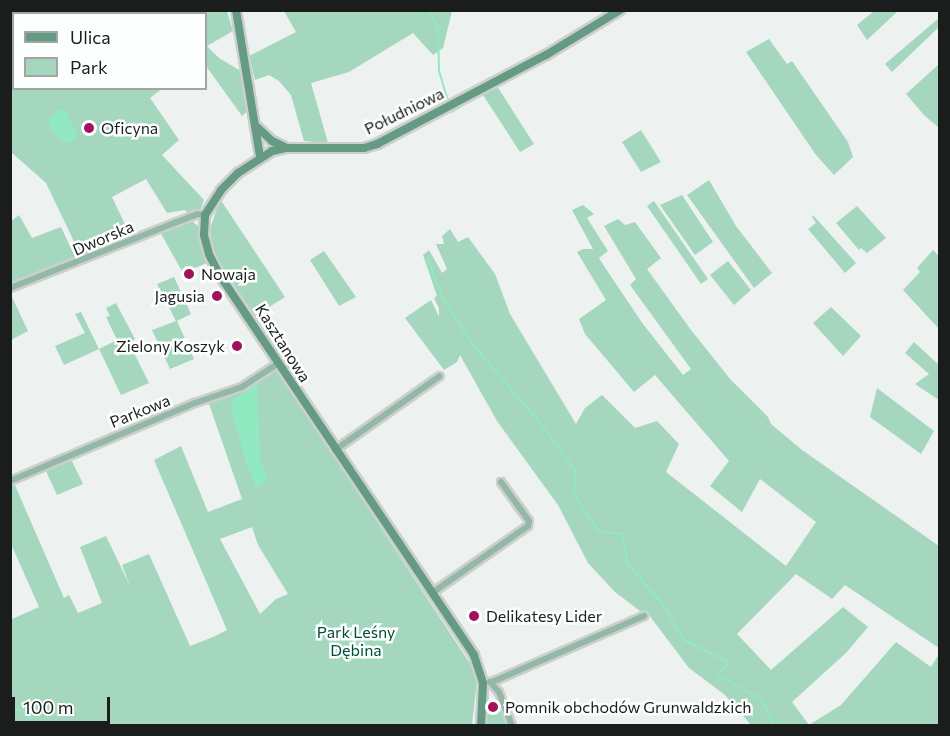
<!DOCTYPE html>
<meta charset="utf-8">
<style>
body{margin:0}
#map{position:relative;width:950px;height:736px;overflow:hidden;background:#edf2f0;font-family:Commissioner,sans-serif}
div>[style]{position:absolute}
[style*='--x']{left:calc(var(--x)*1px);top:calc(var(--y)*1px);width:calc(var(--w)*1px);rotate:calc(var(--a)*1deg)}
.green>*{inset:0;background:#a4d7be}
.water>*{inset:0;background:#91e9c2}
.stream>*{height:2px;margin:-1px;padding:0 1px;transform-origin:1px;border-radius:1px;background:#91e9c2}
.roads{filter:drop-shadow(2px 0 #cbd0ce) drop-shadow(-2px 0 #cbd0ce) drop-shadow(0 2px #cbd0ce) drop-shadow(0 -2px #cbd0ce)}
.street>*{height:6px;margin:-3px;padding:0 3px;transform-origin:3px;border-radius:3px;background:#94b8a6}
.secondary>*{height:8px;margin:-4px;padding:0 4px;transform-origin:4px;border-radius:4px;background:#659b82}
.dots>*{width:16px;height:16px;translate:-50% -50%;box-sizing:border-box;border:3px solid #fcfffd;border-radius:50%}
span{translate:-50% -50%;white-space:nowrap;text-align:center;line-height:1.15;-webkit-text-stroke:5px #fcfffd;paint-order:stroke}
.street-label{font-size:16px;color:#1b1d1c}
.poi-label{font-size:16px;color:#1b1d1c}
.left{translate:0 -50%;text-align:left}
.right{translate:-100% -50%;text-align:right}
.park-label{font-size:16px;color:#004d35}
.frame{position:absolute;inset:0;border:12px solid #1b1d1c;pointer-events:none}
.legend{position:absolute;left:12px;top:12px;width:195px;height:78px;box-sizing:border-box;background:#fcfffd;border:2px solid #a2a5a3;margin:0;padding:8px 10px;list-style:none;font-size:18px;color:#1b1d1c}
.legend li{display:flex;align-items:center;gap:12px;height:30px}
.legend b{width:30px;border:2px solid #a2a5a3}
.scale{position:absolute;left:12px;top:697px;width:98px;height:27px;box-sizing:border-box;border:3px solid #1b1d1c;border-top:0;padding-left:8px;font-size:18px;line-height:21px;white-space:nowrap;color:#1b1d1c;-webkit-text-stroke:4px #fcfffd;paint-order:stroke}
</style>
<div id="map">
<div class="green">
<i style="clip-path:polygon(146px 10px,227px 11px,233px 31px,207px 46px,219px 58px,241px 71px,247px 111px,242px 116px,206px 66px,206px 14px,137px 14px)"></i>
<i style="clip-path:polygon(10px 11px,30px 13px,14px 14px,14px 88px,162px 89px,150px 98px,179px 140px,162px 155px,204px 200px,201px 208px,196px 212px,188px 213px,185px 210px,167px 213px,146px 179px,112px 197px,131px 237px,90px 254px,79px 252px,46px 183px,11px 152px)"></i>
<i style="clip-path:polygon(284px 11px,452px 11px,443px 48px,433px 55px,413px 33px,349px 72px,311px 83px,328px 143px,304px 141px,291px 95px,279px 81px,269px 75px,255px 80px,249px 56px,296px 32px)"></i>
<i style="clip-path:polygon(874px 11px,898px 11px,867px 40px,857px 25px)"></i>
<i style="clip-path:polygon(939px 18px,939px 27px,892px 72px,885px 64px)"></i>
<i style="clip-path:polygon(769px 39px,787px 64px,792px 61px,848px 142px,853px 157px,834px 175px,816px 155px,746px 52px)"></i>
<i style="clip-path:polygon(939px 64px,939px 128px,924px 115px,906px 94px)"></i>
<i style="clip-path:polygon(497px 86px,534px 144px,520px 152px,481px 92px)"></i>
<i style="clip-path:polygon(641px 130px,661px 162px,641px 172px,622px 142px)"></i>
<i style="clip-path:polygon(709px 180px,736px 226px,772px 273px,754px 288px,687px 195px)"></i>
<i style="clip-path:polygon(682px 195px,713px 242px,695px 255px,660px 205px)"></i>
<i style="clip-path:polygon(220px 199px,285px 297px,255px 316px,218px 261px,212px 243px,210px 229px)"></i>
<i style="clip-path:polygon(654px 201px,708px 279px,701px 284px,647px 206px)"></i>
<i style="clip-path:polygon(583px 205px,594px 214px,587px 218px,608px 251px,599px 258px,602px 263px,643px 324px,683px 375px,691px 369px,630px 285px,636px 279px,604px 226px,618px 219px,625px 225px,635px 222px,661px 258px,647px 269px,691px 330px,731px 380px,768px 417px,771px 424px,802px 450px,939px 546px,939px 648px,845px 585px,832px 599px,796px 574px,737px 634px,771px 670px,843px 607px,868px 627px,846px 653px,792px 702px,809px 725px,841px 705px,896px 642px,931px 667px,939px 654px,939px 725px,751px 725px,725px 695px,689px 668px,649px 615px,644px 614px,615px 592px,588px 563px,558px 505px,497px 421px,460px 355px,457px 362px,444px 370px,405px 318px,431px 300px,439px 317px,439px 308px,434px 298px,437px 296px,423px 255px,429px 250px,442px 273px,447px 269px,436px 244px,444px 244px,442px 236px,450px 229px,458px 242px,468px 237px,495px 274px,510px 314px,576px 424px,585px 408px,602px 395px,635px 428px,657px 421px,679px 444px,666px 472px,786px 566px,816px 522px,760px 479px,742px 512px,710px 486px,729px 461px,655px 375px,634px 392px,585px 334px,579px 319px,606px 300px,577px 252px,583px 249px,593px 249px,572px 210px)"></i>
<i style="clip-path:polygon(857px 206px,886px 238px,867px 253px,861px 248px,859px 250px,836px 223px)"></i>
<i style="clip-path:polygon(19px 215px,32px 238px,61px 227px,77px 261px,11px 285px,11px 221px)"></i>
<i style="clip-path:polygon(813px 215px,856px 263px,845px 273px,808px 229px,816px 223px,812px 217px)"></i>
<i style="clip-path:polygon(185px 222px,193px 222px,198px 226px,201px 247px,209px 262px,183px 273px,160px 232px)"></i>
<i style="clip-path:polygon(933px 250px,939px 256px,939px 329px,903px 290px,920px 272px,917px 268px)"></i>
<i style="clip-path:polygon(324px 251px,356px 297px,339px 306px,310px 260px)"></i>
<i style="clip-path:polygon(728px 261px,751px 290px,734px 305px,710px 275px)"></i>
<i style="clip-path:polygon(174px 277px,191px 314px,177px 321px,194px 359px,170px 369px,152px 330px,176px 321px,157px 284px)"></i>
<i style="clip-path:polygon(11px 295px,28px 331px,11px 340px,10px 340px)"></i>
<i style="clip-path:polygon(116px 303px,135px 339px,129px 343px,149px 383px,121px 395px,99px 349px,64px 365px,55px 346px,85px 333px,75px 314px,81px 312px,99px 349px,117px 340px,106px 317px,110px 316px,106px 308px)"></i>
<i style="clip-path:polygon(831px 307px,861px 336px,843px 356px,813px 323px)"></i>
<i style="clip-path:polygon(914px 342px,939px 365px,939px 400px,915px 384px,929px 374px,905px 353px)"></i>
<i style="clip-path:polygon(evenodd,277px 370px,473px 668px,477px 680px,472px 725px,11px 725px,10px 620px,39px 607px,11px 544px,11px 484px,14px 483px,64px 598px,69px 595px,78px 613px,102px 603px,80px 547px,106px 536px,130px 586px,122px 565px,149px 554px,190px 646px,213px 637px,227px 630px,154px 460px,181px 446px,208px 512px,242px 499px,209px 404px,277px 370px,252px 527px,258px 545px,288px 594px,276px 599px,260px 614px,220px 539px,252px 527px)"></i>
<i style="clip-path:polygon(877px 388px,934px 431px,921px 454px,870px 417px)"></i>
<i style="clip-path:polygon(71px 459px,83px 484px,57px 495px,45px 469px)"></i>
<i style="clip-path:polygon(501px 711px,506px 725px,486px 725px,486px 713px)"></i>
</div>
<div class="water">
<i style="clip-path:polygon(14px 11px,146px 10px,146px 11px,137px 14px,30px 14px)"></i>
<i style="clip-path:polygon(61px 109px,66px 111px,77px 134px,77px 138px,67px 143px,56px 136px,48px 123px,51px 116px)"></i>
<i style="clip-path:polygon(257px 384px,260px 460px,267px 476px,265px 483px,256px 488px,247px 466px,231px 408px,233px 399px)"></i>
</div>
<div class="stream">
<i style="--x:429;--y:10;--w:21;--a:65"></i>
<i style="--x:438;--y:29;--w:42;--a:88.6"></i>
<i style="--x:439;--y:71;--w:30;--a:73"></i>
<i style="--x:452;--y:112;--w:24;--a:-33"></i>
<i style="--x:428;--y:259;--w:43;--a:69.4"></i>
<i style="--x:443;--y:299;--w:55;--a:56.9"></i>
<i style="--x:473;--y:345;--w:103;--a:49.3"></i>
<i style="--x:540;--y:423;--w:61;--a:53.7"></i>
<i style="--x:576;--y:472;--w:22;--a:95"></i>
<i style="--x:574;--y:494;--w:44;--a:57"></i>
<i style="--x:598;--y:531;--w:24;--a:7"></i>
<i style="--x:622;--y:534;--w:31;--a:79"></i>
<i style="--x:628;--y:564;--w:55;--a:49.4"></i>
<i style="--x:664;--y:606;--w:38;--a:60"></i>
<i style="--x:683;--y:639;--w:52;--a:27.6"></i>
<i style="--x:729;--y:663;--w:16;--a:133"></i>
<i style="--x:718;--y:675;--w:49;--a:29.2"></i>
<i style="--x:761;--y:699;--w:30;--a:64"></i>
<i style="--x:10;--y:708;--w:18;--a:16"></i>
<i style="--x:27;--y:713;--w:15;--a:58"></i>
</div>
<div class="roads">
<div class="street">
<i style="--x:10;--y:288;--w:180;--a:-21.6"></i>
<i style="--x:177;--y:222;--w:22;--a:-21"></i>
<i style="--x:198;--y:214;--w:7;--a:8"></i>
<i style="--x:335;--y:450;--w:128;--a:-35.2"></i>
<i style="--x:10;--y:481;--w:201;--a:-22.9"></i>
<i style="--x:195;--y:403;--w:50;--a:-18.8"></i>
<i style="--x:242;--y:387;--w:42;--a:-33.3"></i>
<i style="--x:432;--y:593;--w:117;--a:-34.9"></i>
<i style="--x:528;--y:526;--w:5;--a:-79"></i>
<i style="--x:529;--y:521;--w:48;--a:-125.7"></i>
<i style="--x:490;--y:682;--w:13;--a:48"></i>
<i style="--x:499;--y:692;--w:36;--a:69"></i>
<i style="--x:492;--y:682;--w:166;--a:-23.5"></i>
</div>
<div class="secondary">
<i style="--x:236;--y:10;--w:149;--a:80.7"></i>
<i style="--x:257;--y:127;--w:21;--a:43"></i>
<i style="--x:272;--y:141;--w:14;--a:25"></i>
<i style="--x:481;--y:726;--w:43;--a:-87.3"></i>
<i style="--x:483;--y:683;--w:29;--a:-108"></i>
<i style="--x:474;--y:655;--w:461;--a:-123.8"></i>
<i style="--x:218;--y:272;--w:20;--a:-117"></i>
<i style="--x:209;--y:254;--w:20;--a:-105"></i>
<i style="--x:204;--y:235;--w:20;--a:-87"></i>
<i style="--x:205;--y:215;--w:30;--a:-57"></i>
<i style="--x:221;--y:190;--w:24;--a:-45"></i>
<i style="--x:238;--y:173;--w:40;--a:-32.9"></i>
<i style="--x:272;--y:151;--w:14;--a:-12"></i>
<i style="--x:286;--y:148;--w:78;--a:0"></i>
<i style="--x:364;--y:148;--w:14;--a:-17"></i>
<i style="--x:377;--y:144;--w:191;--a:-27.8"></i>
<i style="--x:546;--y:55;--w:87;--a:-31.3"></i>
</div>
</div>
<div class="dots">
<i style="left:89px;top:128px;background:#a1135b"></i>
<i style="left:189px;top:274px;background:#a1135b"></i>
<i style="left:217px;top:296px;background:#a1135b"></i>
<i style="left:237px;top:346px;background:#a1135b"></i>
<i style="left:474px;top:616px;background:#a1135b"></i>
<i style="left:493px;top:707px;background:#a1135b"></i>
</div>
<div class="street-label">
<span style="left:404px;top:111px;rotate:-26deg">Południowa</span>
<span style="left:103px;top:238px;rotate:-23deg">Dworska</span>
<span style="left:283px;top:343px;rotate:58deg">Kasztanowa</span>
<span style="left:140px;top:411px;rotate:-22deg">Parkowa</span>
</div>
<div class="poi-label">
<span class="left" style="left:101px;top:128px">Oficyna</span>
<span class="left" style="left:201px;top:274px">Nowaja</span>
<span class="right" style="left:205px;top:296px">Jagusia</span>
<span class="right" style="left:225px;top:346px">Zielony Koszyk</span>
<span class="left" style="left:486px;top:616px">Delikatesy Lider</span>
<span class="left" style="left:505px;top:707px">Pomnik obchodów Grunwaldzkich</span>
</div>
<div class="park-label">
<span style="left:356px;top:641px">Park Leśny<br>Dębina</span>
</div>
<div class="frame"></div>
<ul class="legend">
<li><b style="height:8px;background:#659b82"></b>Ulica</li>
<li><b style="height:16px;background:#a4d7be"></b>Park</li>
</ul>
<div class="scale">100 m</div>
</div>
